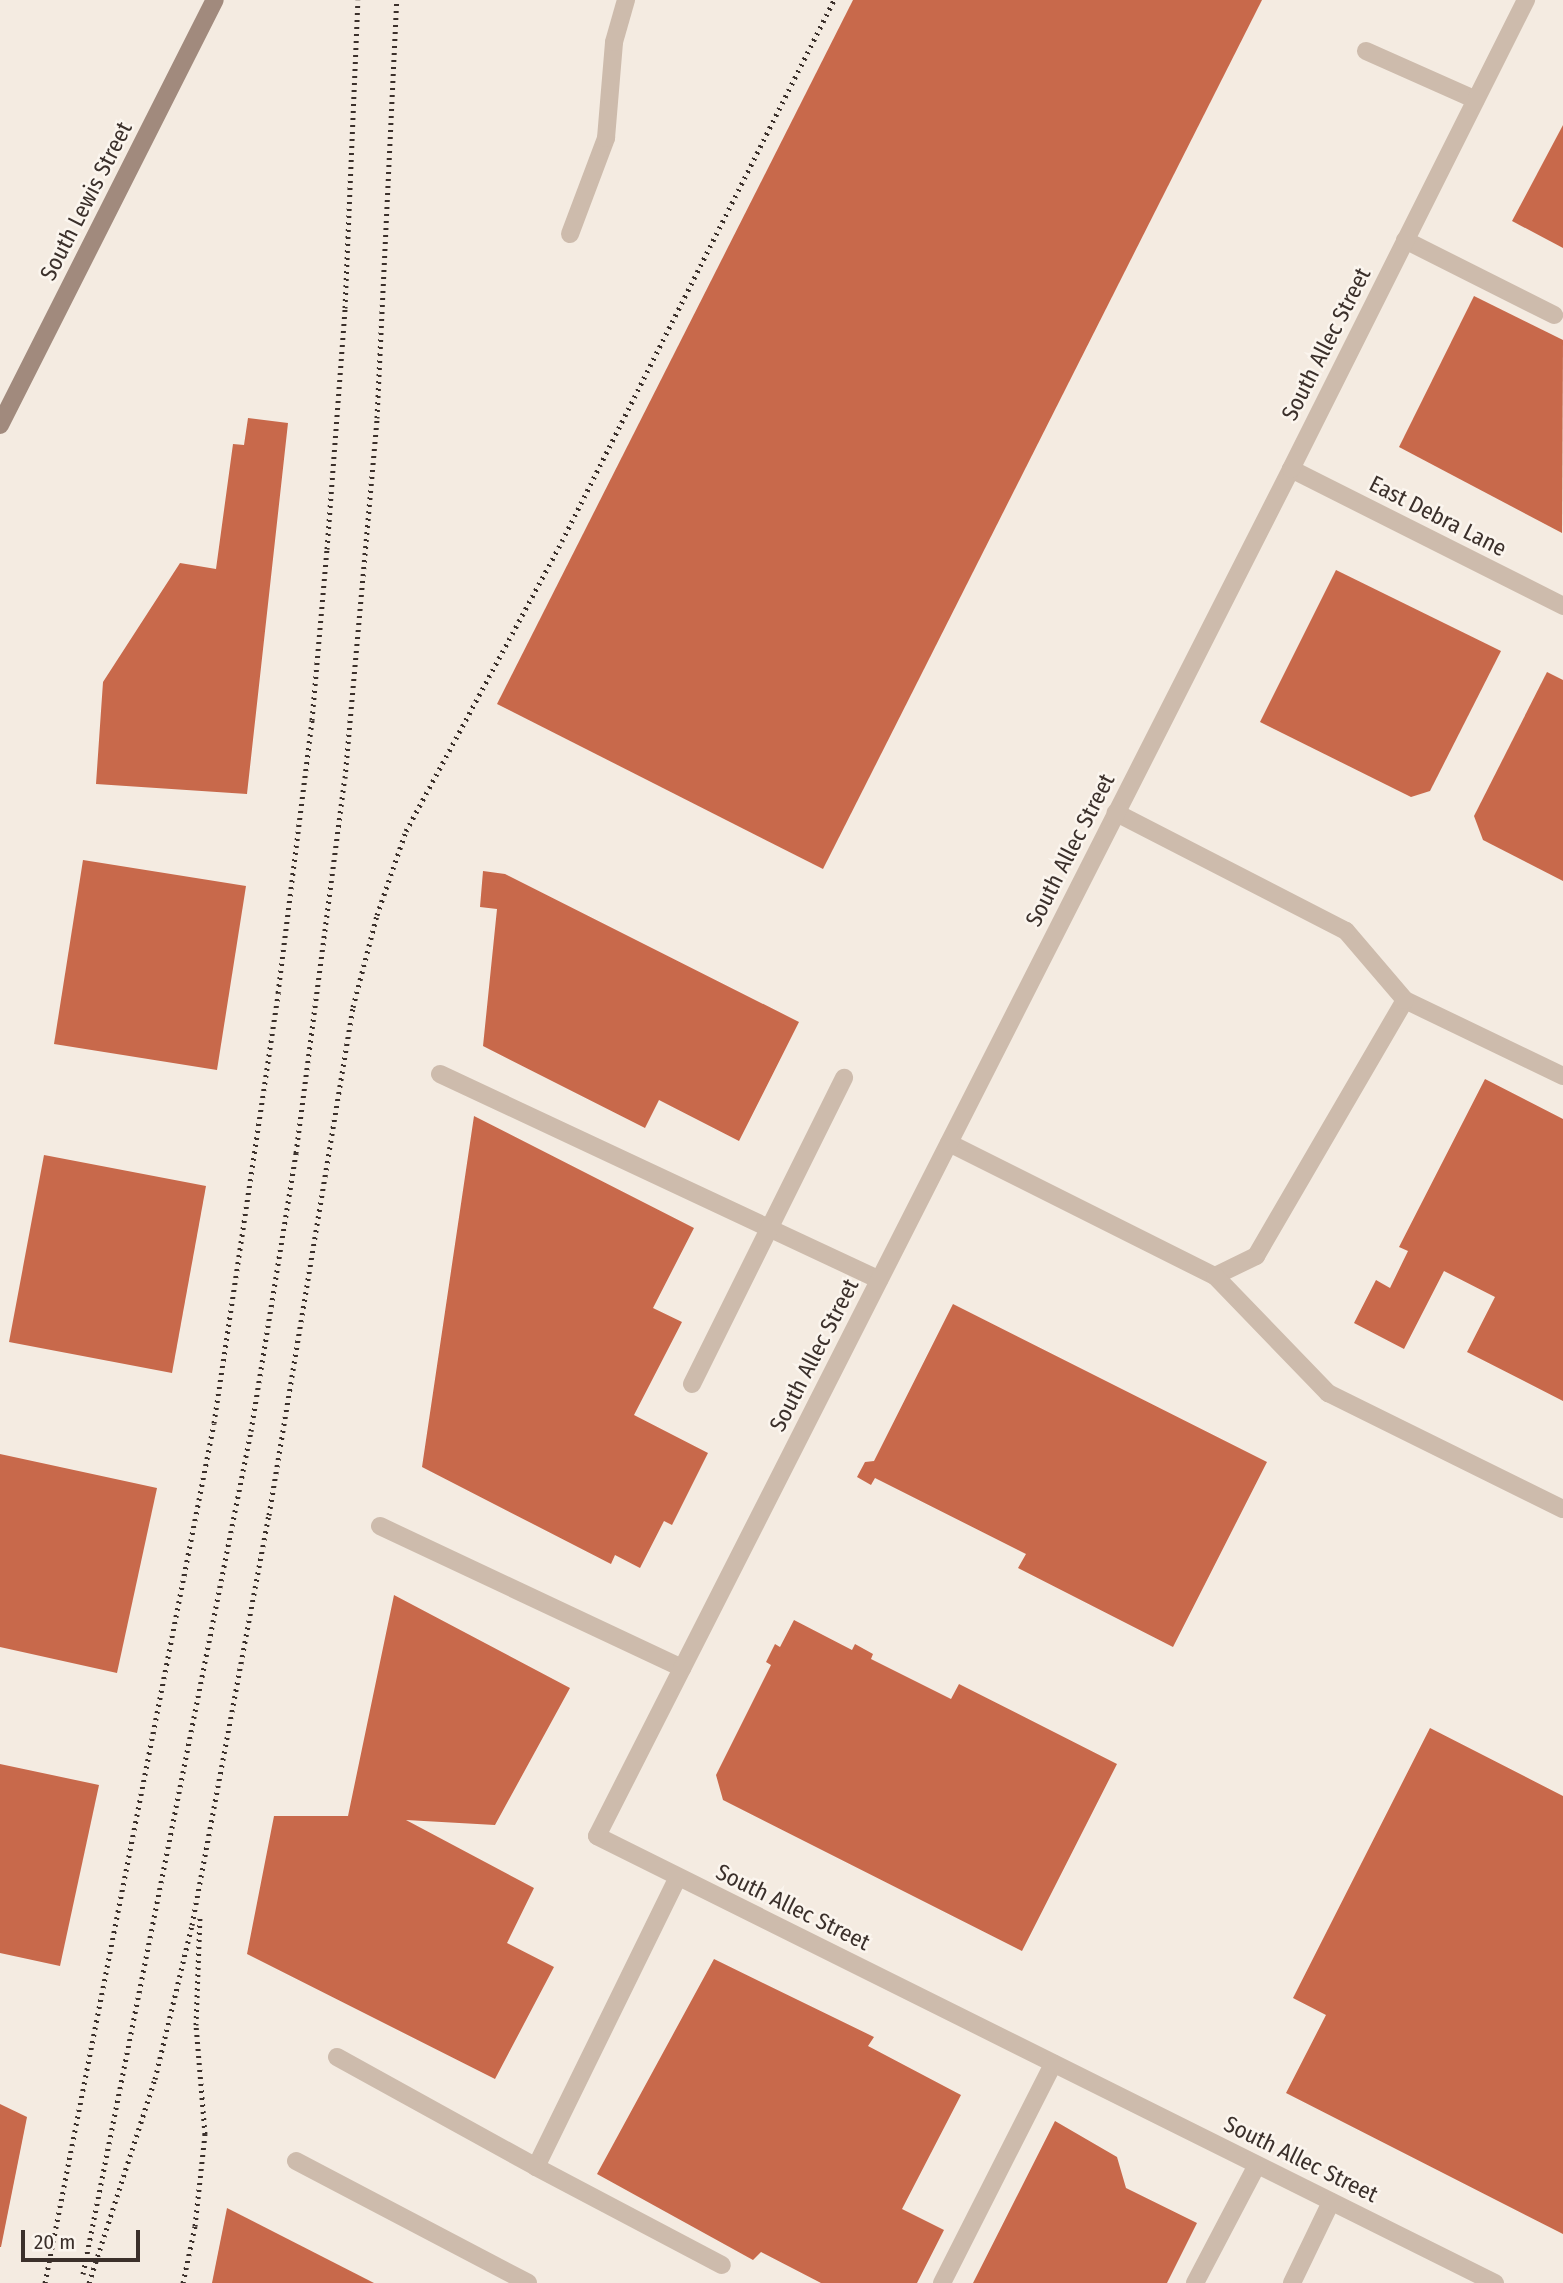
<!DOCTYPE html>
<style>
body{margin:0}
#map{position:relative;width:1563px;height:2283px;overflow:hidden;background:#f4ebe1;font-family:"Fira Sans Condensed",sans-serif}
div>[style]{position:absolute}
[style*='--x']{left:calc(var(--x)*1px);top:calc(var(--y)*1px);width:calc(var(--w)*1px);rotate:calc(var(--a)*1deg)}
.building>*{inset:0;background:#c8694b}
.lane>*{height:18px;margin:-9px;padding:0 9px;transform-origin:9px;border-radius:9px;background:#cdbbac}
.street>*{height:18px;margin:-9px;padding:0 9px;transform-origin:9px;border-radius:9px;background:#cdbbac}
.secondary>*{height:18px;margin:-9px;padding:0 9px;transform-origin:9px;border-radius:9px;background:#a18a7d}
.rail>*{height:5px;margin-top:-2.5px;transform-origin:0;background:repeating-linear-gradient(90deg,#3b302b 0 2px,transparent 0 7px)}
span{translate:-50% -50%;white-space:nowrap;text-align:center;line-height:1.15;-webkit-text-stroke:5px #fbf5ee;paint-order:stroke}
.street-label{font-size:23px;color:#3b302b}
.scale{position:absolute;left:21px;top:2230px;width:119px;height:32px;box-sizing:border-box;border:4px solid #3b302b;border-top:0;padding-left:9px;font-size:21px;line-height:24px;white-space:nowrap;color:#3b302b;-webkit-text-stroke:5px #fbf5ee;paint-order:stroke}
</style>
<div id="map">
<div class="building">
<i style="clip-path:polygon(853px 0,1262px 0,823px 869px,497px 704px)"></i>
<i style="clip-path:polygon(1563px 125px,1563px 248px,1512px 221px)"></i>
<i style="clip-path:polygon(1474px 296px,1563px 340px,1562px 533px,1399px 447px)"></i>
<i style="clip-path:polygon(248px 418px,288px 423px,247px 794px,96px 784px,103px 682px,180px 563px,216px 569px,233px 444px,244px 445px)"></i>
<i style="clip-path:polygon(1336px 570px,1501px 651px,1430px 791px,1411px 797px,1260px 722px)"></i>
<i style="clip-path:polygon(1547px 672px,1563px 680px,1563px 881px,1483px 840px,1474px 816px)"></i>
<i style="clip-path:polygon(83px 860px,246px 886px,217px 1070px,54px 1044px)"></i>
<i style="clip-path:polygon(483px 871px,505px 874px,799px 1022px,739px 1141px,659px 1100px,645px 1128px,483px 1046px,497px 909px,480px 907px)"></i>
<i style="clip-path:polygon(1485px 1079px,1563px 1119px,1563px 1401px,1467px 1352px,1495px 1297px,1444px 1271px,1404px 1349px,1354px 1323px,1376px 1280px,1390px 1288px,1408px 1251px,1399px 1247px)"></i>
<i style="clip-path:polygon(474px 1116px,694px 1228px,653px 1308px,682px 1322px,634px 1415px,708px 1453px,672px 1525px,664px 1521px,640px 1568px,615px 1555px,611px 1564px,422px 1467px)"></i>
<i style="clip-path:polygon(44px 1155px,206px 1186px,172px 1373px,9px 1342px)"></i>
<i style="clip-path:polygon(953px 1304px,1267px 1462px,1173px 1647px,1018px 1568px,1026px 1554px,875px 1478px,871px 1485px,857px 1477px,865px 1462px,874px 1461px)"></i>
<i style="clip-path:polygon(0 1454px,157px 1488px,117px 1673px,0 1647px)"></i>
<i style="clip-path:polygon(394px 1595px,570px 1688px,495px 1825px,406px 1820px,534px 1888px,507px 1943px,554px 1967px,495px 2079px,247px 1954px,274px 1816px,348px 1816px)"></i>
<i style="clip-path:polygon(794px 1620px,852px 1650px,855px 1644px,873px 1654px,871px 1659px,951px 1699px,959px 1684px,1117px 1764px,1022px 1951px,723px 1800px,716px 1775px,771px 1665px,766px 1662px,775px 1644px,780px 1647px)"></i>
<i style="clip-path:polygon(1430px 1728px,1563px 1796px,1563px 2234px,1286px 2093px,1326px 2015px,1293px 1998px)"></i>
<i style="clip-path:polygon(0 1764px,99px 1785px,60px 1966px,0 1953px)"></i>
<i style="clip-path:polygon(714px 1959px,874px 2037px,868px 2046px,961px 2095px,902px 2209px,944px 2230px,917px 2283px,821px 2283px,761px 2252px,753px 2260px,597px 2174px)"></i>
<i style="clip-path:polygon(0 2104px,27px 2117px,1px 2247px,0 2247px)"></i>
<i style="clip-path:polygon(1055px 2121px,1117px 2157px,1126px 2188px,1197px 2223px,1167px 2283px,973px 2283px)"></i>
<i style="clip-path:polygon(227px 2208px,374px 2283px,212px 2283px)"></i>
</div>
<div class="lane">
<i style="--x:1366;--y:51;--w:120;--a:24"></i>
<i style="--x:570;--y:234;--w:103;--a:-69.4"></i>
<i style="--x:606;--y:138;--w:96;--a:-85.2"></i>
<i style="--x:614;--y:42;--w:44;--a:-74.1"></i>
<i style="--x:1405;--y:240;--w:167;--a:26.7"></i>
<i style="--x:1405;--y:1000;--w:175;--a:25.7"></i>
<i style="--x:440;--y:1074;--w:485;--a:25.1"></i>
<i style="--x:949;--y:1143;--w:297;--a:26.6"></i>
<i style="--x:1215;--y:1276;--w:46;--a:-26"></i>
<i style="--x:1256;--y:1256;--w:296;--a:-59.8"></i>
<i style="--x:1405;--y:1000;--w:91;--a:-130.5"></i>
<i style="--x:1346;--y:931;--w:259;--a:-152.8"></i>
<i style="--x:1215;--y:1276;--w:163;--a:46"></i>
<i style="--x:1328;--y:1393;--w:262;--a:26.3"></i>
<i style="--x:692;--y:1384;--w:342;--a:-63.6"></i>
<i style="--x:380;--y:1526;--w:334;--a:25.2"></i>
<i style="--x:678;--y:1877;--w:323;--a:116.1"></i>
<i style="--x:536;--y:2167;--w:210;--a:27.8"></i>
<i style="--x:337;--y:2057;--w:227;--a:28.9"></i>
<i style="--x:296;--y:2161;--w:262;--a:27.7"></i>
<i style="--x:942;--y:2283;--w:246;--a:-63.1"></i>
<i style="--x:1195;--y:2283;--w:133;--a:-62.3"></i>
<i style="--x:1292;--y:2283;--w:90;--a:-64.3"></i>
</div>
<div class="street">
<i style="--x:1291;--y:469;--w:305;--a:26.7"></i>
<i style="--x:1495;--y:2283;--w:1003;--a:-153.54"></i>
<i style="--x:597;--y:1836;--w:1533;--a:-63.08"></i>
<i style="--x:1291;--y:469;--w:525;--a:-63.39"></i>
</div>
<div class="secondary">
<i style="--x:0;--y:425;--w:476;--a:-63.2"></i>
</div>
<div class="rail">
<i style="--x:83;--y:2274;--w:860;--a:-78.73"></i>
<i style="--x:251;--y:1431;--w:282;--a:-80.8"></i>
<i style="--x:296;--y:1153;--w:378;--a:-82.6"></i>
<i style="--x:345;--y:778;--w:361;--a:-84.9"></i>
<i style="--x:377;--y:418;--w:418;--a:-87.3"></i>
<i style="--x:45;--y:2283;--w:876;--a:-78.88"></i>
<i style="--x:214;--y:1423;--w:435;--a:-81.5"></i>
<i style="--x:278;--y:993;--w:275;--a:-82.9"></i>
<i style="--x:312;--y:720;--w:172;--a:-85"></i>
<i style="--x:327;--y:549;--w:242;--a:-85.7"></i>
<i style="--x:345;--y:308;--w:308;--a:-87.6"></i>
<i style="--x:89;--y:2283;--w:214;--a:-72.1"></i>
<i style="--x:155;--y:2079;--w:158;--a:-76.5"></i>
<i style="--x:192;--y:1925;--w:417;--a:-79.4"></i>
<i style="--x:269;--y:1515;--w:515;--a:-80.61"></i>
<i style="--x:353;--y:1007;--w:95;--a:-75.4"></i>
<i style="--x:377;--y:915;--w:89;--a:-71"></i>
<i style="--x:406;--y:831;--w:329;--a:-61.7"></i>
<i style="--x:562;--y:541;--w:606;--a:-63.31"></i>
<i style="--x:183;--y:2283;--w:58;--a:-78.1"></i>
<i style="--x:195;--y:2226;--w:93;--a:-83.8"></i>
<i style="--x:205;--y:2134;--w:109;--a:-94.7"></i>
<i style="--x:196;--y:2025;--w:107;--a:-87.9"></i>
</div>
<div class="street-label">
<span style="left:86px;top:201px;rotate:-63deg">South Lewis Street</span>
<span style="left:1326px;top:344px;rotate:-63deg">South Allec Street</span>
<span style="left:1438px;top:516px;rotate:27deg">East Debra Lane</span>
<span style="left:1070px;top:850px;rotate:-63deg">South Allec Street</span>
<span style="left:814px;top:1355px;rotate:-63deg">South Allec Street</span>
<span style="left:793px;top:1907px;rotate:26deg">South Allec Street</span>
<span style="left:1301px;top:2159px;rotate:26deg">South Allec Street</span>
</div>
<div class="scale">20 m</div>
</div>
